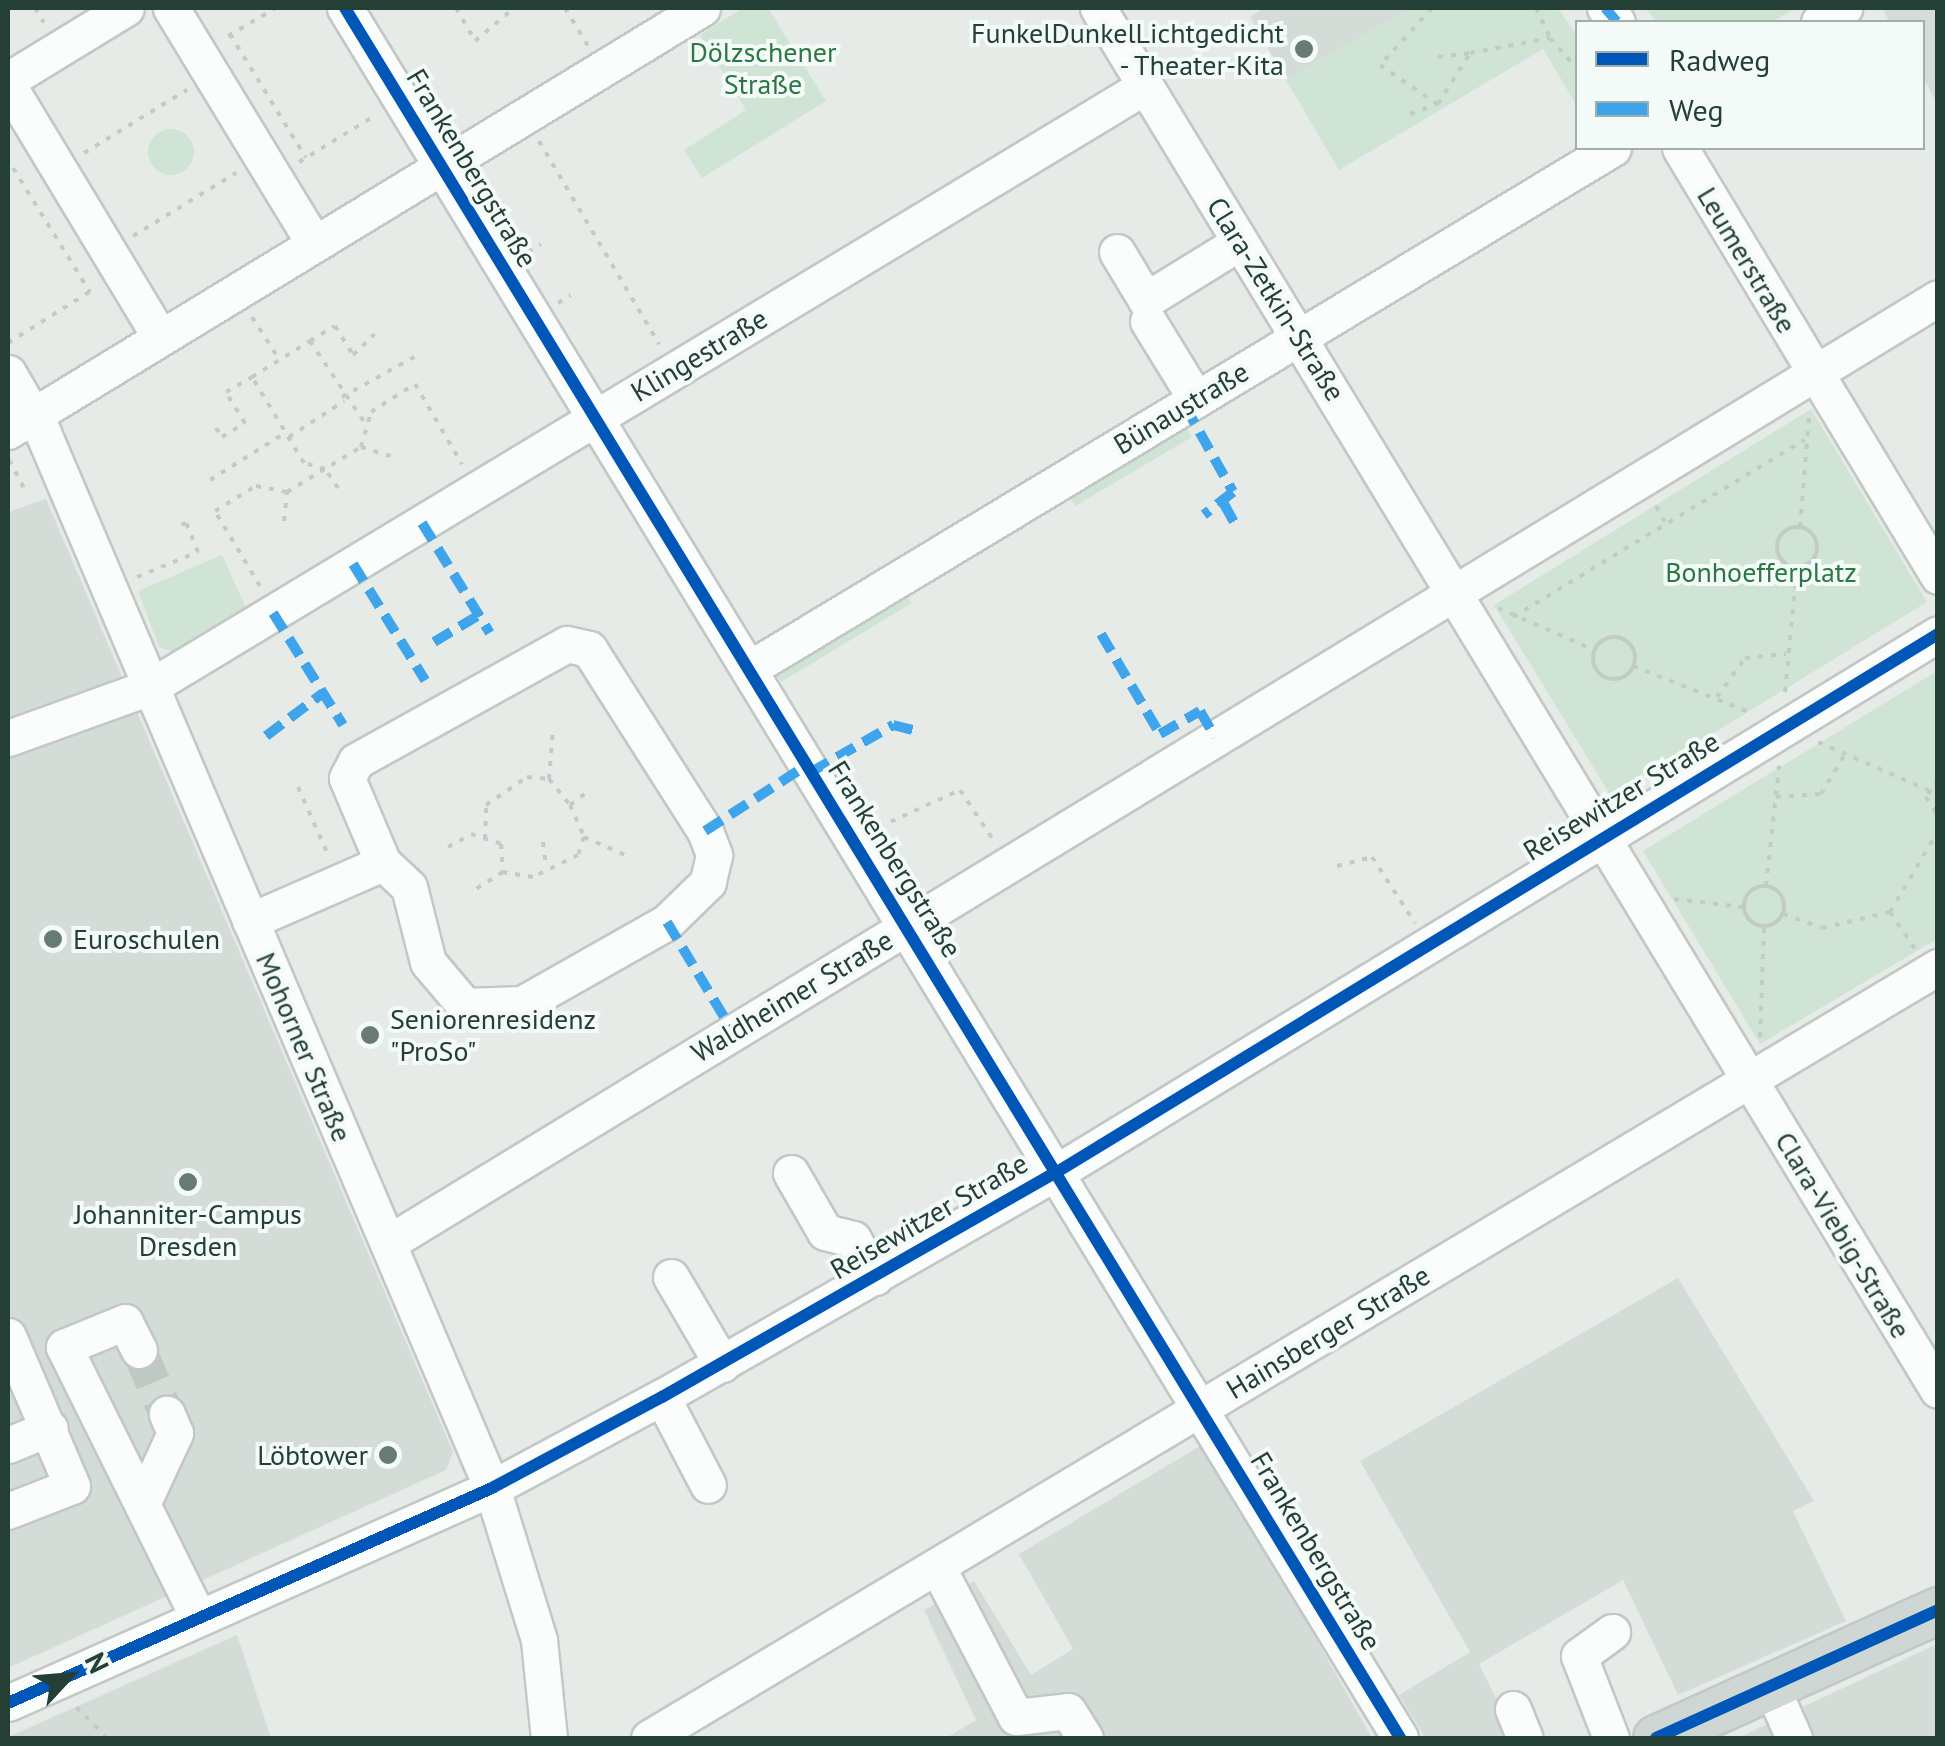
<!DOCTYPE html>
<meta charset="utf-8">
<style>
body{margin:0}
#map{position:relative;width:1945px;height:1746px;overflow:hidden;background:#e6ebe8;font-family:"PT Sans",sans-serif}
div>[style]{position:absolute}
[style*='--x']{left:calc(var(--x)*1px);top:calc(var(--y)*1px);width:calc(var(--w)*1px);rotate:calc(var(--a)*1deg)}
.built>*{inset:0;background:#d4dcd8}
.green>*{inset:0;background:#cfe4d4}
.round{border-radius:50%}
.minor-tunnel>*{height:35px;margin-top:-17.5px;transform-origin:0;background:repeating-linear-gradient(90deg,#bfc9c4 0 35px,transparent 0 53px)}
.path>*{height:4px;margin-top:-2px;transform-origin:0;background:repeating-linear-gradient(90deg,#c2cbc6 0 5px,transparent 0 13px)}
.path>.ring{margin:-2px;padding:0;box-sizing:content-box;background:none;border:4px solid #c2cbc6;border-radius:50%}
.roads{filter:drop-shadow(2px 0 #c3c8c5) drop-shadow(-2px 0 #c3c8c5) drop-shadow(0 2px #c3c8c5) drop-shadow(0 -2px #c3c8c5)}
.minor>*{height:35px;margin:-17.5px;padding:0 17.5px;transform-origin:17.5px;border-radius:17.5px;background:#fbfcfc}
.major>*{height:45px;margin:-22.5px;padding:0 22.5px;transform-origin:22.5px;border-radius:22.5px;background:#cfd7d4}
.quiet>*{height:10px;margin-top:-5px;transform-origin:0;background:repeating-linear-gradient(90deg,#3ea4eb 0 20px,transparent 0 30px)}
.cycleway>*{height:12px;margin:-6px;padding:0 6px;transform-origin:6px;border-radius:6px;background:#0057b8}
.dots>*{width:28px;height:28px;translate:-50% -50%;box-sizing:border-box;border:5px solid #f4faf7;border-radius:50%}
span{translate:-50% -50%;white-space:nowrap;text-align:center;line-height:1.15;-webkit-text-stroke:8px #f4faf7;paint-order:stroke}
.poi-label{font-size:28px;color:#233f36}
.right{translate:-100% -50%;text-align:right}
.left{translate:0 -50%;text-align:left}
.park-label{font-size:28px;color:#2c7743}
.street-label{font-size:28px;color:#233f36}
.frame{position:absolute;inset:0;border:10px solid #233f36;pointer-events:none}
.legend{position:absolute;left:1575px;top:20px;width:350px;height:130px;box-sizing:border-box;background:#f4faf7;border:2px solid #a0afaa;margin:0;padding:12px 18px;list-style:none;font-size:30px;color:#233f36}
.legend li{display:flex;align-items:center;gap:20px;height:50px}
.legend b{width:50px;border:2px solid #a0afaa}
.north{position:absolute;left:20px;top:1626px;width:100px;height:100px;-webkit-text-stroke:8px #f4faf7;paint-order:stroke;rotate:64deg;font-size:28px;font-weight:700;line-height:40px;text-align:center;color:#233f36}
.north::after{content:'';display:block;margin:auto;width:35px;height:45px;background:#233f36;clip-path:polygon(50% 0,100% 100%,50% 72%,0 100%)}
</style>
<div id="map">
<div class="built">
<i style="clip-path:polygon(1264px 8px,1411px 8px,1286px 80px,1250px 17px)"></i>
<i style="clip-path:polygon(1938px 8px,1938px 103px,1937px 103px,1923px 77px,1922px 22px,1890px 22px,1883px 10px)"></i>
<i style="clip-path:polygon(46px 499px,453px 1452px,446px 1470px,8px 1668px,8px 512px)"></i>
<i style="clip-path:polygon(1678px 1278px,1814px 1501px,1793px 1511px,1846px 1621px,1678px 1695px,1623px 1580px,1479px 1664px,1515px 1738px,1425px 1738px,1399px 1695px,1470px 1652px,1360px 1461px)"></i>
<i style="clip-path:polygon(1205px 1443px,1372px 1738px,946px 1738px,976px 1720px,924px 1610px,974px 1581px,1031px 1675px,1073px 1649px,1019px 1554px)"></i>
<i style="clip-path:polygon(237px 1635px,271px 1738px,8px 1738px,8px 1737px)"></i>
<i style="clip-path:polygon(1937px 1644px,1937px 1738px,1739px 1738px,1794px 1711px)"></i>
</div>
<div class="green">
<i style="clip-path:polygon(743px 8px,768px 8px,826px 101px,702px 178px,684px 150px,746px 110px,700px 35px)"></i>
<i style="clip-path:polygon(1411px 8px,1558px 8px,1577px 36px,1577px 106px,1543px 49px,1339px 170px,1286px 80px)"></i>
<i style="clip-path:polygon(1645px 8px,1644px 8px,1796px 8px,1772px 22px,1657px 22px)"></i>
<i class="round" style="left:148px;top:129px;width:46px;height:46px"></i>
<i style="clip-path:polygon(1811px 409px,1927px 602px,1611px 796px,1494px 605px)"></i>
<i style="clip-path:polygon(1185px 425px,1192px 437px,1075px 506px,1068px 494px)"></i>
<i style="clip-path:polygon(222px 555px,246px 608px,173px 652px,159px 647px,138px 591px)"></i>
<i style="clip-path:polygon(905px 593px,912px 603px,781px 682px,775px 672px)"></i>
<i style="clip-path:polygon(1937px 671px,1937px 939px,1760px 1044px,1643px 851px)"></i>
</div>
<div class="minor-tunnel">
<i style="--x:139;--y:1350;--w:70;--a:66.4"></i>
</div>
<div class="path">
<i style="--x:35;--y:8;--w:17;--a:59"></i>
<i style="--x:456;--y:8;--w:38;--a:60"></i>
<i style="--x:475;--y:41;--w:51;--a:-40.2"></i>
<i style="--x:565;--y:8;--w:44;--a:58.8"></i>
<i style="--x:1432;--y:8;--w:77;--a:132.4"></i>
<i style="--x:1380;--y:65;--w:68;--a:34.2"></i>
<i style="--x:1536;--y:8;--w:33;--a:65"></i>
<i style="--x:230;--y:34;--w:145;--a:58.5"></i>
<i style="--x:228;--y:36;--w:56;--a:-30.3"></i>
<i style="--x:1438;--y:57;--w:32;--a:-7"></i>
<i style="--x:1410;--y:114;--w:30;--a:-20"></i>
<i style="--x:1438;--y:104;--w:60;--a:-57.9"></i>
<i style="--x:1470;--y:53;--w:81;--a:-10.6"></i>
<i style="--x:1550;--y:38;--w:43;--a:48.8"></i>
<i style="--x:539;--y:141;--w:236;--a:59.4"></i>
<i style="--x:84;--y:153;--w:121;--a:-31.5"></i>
<i style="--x:299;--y:162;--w:90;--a:-31.4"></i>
<i style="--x:13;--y:168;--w:146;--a:58.2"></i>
<i style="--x:133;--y:236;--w:121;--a:-31.5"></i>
<i style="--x:528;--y:252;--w:15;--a:-32"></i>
<i style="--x:558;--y:303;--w:15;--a:-32"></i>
<i style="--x:252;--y:317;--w:50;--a:57.3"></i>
<i style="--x:310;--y:341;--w:29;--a:-31"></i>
<i style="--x:335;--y:326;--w:34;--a:58"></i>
<i style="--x:353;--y:355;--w:30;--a:-44"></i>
<i style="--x:8;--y:343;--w:98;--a:-32.1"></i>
<i style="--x:342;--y:397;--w:85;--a:-29"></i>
<i style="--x:216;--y:428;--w:11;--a:56"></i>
<i style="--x:222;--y:437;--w:27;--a:-31"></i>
<i style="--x:245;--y:423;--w:36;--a:-122"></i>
<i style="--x:226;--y:392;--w:30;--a:-30"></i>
<i style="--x:289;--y:437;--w:66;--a:-33.2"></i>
<i style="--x:361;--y:447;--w:31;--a:17"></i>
<i style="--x:9;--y:460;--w:34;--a:62"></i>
<i style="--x:210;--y:480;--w:89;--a:-32.1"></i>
<i style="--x:338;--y:488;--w:23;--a:-124"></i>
<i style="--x:325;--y:469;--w:22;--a:-164"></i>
<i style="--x:304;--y:463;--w:100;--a:-121.2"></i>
<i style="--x:252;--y:377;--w:68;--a:-31.8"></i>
<i style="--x:310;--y:341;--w:102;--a:56.2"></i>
<i style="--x:1656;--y:506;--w:21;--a:61"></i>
<i style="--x:284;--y:521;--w:29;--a:-84"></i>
<i class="ring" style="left:1777px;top:527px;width:36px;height:36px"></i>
<i style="--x:1800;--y:527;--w:110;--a:-85.3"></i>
<i style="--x:137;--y:577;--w:66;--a:-22.3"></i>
<i style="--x:198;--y:552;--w:31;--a:-112"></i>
<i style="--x:186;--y:523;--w:8;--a:157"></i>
<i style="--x:260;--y:586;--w:87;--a:-121"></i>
<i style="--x:215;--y:511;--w:48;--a:-31.4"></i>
<i style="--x:256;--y:486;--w:32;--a:11"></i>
<i style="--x:287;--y:492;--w:87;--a:-31.3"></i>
<i style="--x:361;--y:447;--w:36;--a:-74"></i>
<i style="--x:371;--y:412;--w:52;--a:-32.5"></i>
<i style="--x:415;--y:384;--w:93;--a:59.6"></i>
<i style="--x:1498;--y:608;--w:105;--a:23.6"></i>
<i style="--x:1513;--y:617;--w:341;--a:-31.3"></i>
<i class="ring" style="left:1593px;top:637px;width:38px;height:38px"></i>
<i style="--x:1633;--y:666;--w:130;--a:21.6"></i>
<i style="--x:1785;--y:692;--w:126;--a:-84.5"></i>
<i style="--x:1717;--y:697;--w:48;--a:-54.3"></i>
<i style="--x:1745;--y:658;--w:41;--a:-5.6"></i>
<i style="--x:1818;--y:742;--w:120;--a:23.6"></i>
<i style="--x:549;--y:779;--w:51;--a:-85.5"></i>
<i style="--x:1938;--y:779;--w:22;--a:124"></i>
<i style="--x:1926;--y:797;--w:22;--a:58"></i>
<i style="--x:298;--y:787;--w:77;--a:66.1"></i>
<i style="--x:1776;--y:797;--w:45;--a:-3.8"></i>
<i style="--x:1821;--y:794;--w:47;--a:-59"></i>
<i style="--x:570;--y:805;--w:25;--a:-37"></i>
<i style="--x:879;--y:827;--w:89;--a:-24.6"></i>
<i style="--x:960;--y:790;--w:58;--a:56.3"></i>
<i style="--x:584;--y:837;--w:45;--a:23.7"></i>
<i style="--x:485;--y:839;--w:34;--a:-88"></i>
<i style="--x:486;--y:805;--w:50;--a:-34.3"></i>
<i style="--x:527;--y:777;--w:22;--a:5"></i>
<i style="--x:549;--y:779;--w:33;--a:51"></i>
<i style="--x:570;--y:805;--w:35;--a:66"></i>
<i style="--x:584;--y:837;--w:19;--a:108"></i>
<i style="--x:578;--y:855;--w:50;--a:153.9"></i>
<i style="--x:533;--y:877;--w:30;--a:-171"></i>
<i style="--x:543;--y:842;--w:24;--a:83"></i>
<i style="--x:448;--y:847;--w:26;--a:-29"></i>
<i style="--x:471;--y:834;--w:32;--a:18"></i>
<i style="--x:501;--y:844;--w:28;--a:86"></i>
<i style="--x:503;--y:872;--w:34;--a:148"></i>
<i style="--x:1337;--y:866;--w:36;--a:-14"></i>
<i style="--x:1372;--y:857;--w:79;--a:56.9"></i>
<i class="ring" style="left:1744px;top:886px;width:36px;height:36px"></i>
<i style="--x:1766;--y:886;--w:121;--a:-83.8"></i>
<i style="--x:1674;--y:899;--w:69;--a:6.6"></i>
<i style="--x:1890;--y:912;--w:45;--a:56"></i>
<i style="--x:1783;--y:914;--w:41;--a:19.7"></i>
<i style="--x:1822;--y:928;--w:70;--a:-13.2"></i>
<i style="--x:1890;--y:912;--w:94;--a:-59.3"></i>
<i style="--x:1760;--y:1037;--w:110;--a:-87.9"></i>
<i style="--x:76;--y:1707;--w:44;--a:45"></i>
</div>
<div class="roads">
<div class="minor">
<i style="--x:171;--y:8;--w:275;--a:58.7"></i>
<i style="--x:345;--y:8;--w:2026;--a:58.62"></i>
<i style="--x:1098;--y:8;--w:1617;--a:58.71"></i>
<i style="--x:1605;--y:8;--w:18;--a:49"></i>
<i style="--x:1819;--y:22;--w:29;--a:-29"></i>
<i style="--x:8;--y:80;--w:138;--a:-31.4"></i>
<i style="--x:8;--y:85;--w:294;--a:58.9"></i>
<i style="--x:1680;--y:148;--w:500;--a:58.9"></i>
<i style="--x:1117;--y:252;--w:56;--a:58.9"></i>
<i style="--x:1146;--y:300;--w:110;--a:-31.7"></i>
<i style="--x:1148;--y:321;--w:92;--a:58.4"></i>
<i style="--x:8;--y:373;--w:69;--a:59.7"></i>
<i style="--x:43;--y:433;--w:1147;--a:66.95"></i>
<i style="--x:492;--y:1488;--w:159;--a:72.8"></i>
<i style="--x:539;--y:1640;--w:99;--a:84.2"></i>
<i style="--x:8;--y:431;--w:813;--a:-31.36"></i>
<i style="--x:567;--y:644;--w:23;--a:13"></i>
<i style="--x:589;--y:649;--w:216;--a:57.5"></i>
<i style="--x:705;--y:831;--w:26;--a:69"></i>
<i style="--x:714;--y:855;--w:28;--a:103"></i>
<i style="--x:708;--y:882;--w:57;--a:135.7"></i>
<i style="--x:667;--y:922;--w:167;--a:150.5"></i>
<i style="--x:522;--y:1004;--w:57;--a:178"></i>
<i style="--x:465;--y:1006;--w:57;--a:-130.1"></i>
<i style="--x:428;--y:962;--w:77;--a:-104.2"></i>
<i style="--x:409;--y:887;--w:35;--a:-137"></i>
<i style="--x:383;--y:863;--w:92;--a:-113"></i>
<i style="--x:347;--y:778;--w:19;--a:-62"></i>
<i style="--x:356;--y:761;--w:241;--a:-29"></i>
<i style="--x:749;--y:669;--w:1009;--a:-31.09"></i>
<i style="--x:8;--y:738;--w:151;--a:-19.8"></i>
<i style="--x:150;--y:687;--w:1162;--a:-31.13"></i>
<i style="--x:250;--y:921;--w:145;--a:-23.6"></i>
<i style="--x:791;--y:1173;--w:68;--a:60"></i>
<i style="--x:825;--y:1232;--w:29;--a:14"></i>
<i style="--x:853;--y:1239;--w:44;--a:59.9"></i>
<i style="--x:388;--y:1243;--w:1815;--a:-31.37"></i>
<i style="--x:671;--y:1277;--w:101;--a:59.6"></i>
<i style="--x:8;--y:1336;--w:163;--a:66.9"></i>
<i style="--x:72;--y:1486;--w:69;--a:158.7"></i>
<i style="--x:139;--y:1350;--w:31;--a:-117"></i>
<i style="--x:125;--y:1322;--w:66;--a:157.7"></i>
<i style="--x:64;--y:1347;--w:301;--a:63.6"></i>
<i style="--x:662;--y:1397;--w:99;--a:62.4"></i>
<i style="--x:8;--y:1445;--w:45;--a:-22"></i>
<i style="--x:144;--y:1500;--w:74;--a:-65.2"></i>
<i style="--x:175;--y:1433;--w:21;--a:-113"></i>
<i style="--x:937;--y:1566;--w:170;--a:62.4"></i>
<i style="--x:1016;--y:1717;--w:52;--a:-6.6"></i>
<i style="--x:1068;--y:1711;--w:32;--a:58"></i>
<i style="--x:1772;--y:1688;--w:55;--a:66.3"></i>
<i style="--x:8;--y:1703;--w:530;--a:-23.95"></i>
<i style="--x:492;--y:1488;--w:193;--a:-28.2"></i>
<i style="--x:662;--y:1397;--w:455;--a:-29.7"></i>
<i style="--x:1057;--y:1172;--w:1032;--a:-31.41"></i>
<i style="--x:1513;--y:1709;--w:31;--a:68"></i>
<i style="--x:649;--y:1738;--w:1502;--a:-30.89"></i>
<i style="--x:1611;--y:1738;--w:88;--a:-111.3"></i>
<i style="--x:1579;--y:1656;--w:41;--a:-36"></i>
</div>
<div class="major">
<i style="--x:1656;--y:1738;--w:310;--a:-24.4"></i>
</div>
</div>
<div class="quiet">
<i style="--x:1605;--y:8;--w:18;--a:49"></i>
<i style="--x:1185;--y:406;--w:98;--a:60.8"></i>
<i style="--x:1233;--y:492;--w:37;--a:142"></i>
<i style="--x:1224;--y:504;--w:23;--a:61"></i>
<i style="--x:422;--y:523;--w:129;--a:58.3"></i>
<i style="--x:353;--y:564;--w:137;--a:58.2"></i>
<i style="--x:273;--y:613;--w:132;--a:58"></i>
<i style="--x:1101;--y:634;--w:116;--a:59.5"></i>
<i style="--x:1160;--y:734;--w:46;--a:-29.9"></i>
<i style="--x:1200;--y:711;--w:30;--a:60"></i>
<i style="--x:434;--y:642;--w:52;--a:-31"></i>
<i style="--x:266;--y:736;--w:71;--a:-37"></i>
<i style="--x:811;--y:772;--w:95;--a:-29.8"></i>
<i style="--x:893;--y:725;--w:25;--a:14"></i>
<i style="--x:705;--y:831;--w:121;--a:-32.9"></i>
<i style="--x:667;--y:922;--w:128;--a:59"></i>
</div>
<div class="cycleway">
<i style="--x:345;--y:8;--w:2026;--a:58.62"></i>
<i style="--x:8;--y:1703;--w:530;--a:-23.95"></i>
<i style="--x:492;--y:1488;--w:193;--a:-28.2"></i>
<i style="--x:662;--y:1397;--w:455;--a:-29.7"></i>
<i style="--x:1057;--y:1172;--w:1032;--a:-31.41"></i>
<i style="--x:1656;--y:1738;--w:310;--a:-24.4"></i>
</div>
<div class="dots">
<i style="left:1304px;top:49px;background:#677b74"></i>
<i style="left:53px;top:939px;background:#677b74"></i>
<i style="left:370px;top:1035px;background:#677b74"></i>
<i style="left:188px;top:1182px;background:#677b74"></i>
<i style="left:388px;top:1455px;background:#677b74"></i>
</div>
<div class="poi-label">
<span class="right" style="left:1284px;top:49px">FunkelDunkelLichtgedicht<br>- Theater-Kita</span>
<span class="left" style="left:73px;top:939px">Euroschulen</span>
<span class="left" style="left:390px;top:1035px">Seniorenresidenz<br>"ProSo"</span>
<span style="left:188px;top:1230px">Johanniter-Campus<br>Dresden</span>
<span class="right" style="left:368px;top:1455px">Löbtower</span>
</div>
<div class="park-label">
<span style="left:763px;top:68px">Dölzschener<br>Straße</span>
<span style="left:1761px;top:572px">Bonhoefferplatz</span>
</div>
<div class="street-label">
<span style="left:472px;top:168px;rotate:59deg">Frankenbergstraße</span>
<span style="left:1747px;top:260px;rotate:59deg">Leumerstraße</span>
<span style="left:1276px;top:299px;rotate:58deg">Clara-Zetkin-Straße</span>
<span style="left:699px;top:355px;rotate:-31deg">Klingestraße</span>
<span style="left:1181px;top:408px;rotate:-31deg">Bünaustraße</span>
<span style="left:1621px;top:796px;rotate:-31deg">Reisewitzer Straße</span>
<span style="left:895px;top:859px;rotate:58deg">Frankenbergstraße</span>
<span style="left:792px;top:996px;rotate:-31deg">Waldheimer Straße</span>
<span style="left:304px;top:1047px;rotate:67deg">Mohorner Straße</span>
<span style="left:929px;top:1216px;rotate:-30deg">Reisewitzer Straße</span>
<span style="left:1843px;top:1235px;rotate:59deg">Clara-Viebig-Straße</span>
<span style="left:1328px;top:1332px;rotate:-31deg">Hainsberger Straße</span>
<span style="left:1316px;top:1551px;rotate:59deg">Frankenbergstraße</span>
</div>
<div class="frame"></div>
<ul class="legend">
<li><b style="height:12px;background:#0057b8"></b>Radweg</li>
<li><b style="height:12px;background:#3ea4eb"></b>Weg</li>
</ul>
<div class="north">N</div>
</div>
